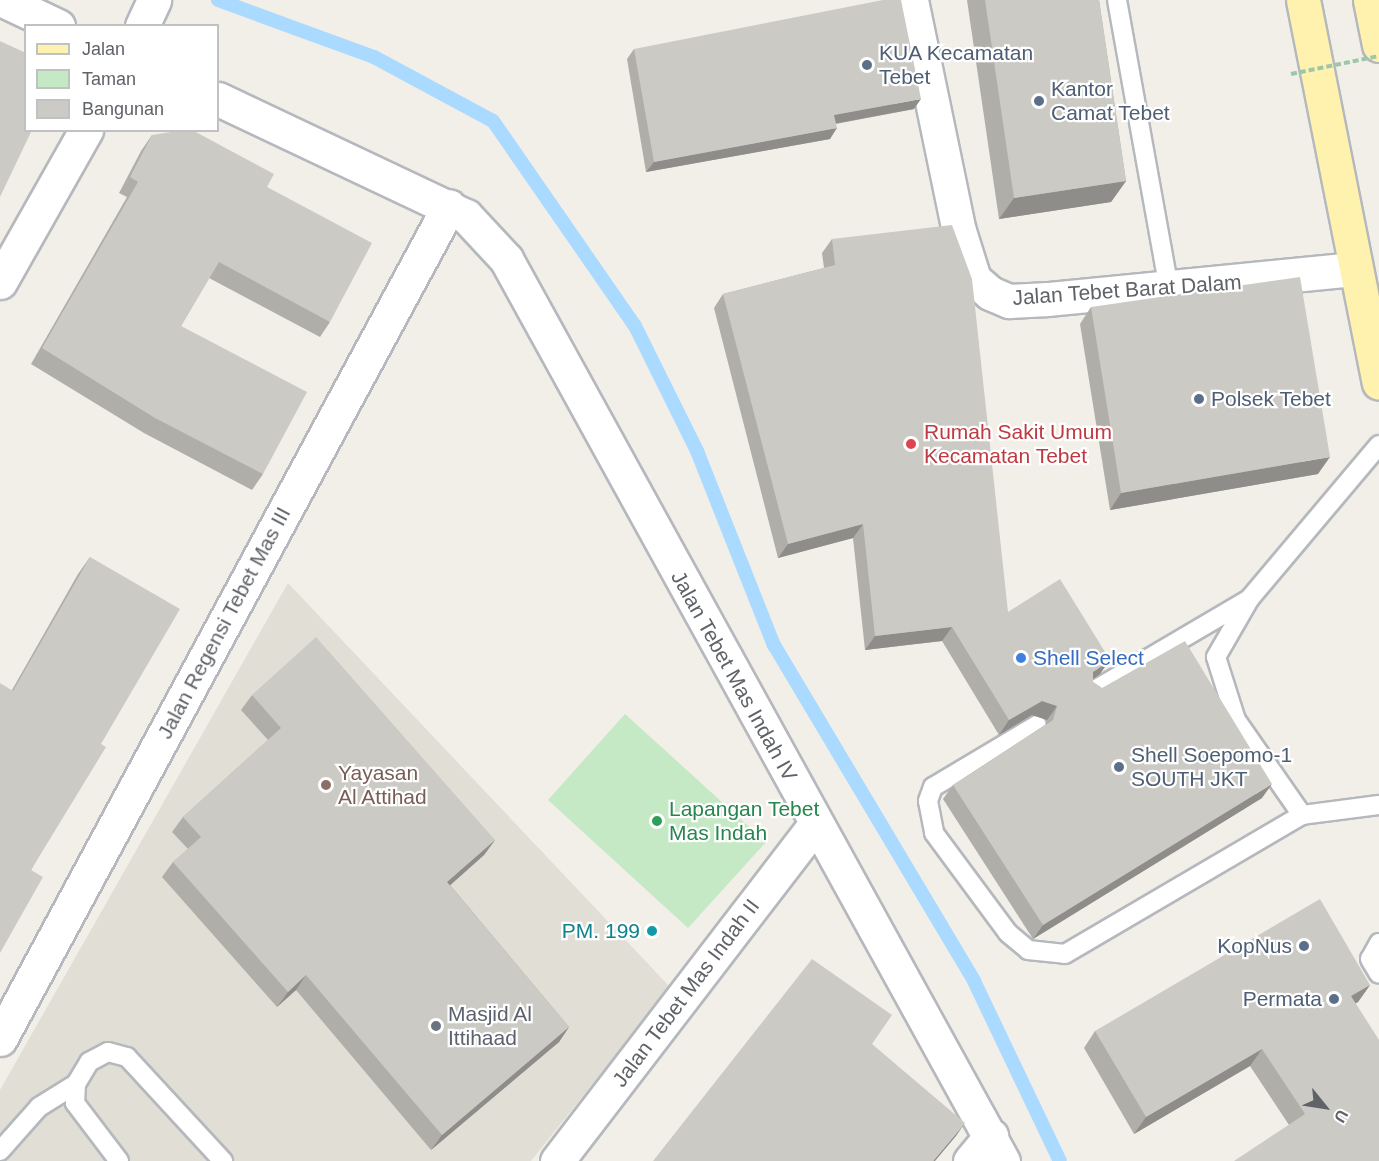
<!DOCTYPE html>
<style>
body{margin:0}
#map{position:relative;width:1379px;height:1161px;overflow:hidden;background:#f1efe8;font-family:Helvetica,sans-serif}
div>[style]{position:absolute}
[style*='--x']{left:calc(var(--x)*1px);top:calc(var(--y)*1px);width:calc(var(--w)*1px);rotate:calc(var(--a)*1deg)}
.education>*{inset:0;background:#e1ded6}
.green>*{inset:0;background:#c5e8c5}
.stream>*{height:14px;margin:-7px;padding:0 7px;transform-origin:7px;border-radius:7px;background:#aadaff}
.roads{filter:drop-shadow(2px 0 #b5b8bc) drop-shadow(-2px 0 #b5b8bc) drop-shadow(0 2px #b5b8bc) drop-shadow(0 -2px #b5b8bc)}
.service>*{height:18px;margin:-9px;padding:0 9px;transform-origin:9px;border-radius:9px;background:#fff}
.minor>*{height:33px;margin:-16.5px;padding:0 16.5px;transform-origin:16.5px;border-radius:16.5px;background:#fff}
.primary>*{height:33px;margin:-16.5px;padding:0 16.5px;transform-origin:16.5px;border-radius:16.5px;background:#fff2af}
.path-bridge>*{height:4px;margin-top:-2px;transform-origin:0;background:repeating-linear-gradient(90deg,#9cc7a9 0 6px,transparent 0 9px)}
.wall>*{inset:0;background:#afaea9}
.shaded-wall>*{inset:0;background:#8f8d8a}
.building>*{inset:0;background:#cccac5}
.dots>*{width:16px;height:16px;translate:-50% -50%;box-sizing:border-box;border:3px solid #fff;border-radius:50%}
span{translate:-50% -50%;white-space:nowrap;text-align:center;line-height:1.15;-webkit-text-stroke:4.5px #fff;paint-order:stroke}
.service-label{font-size:21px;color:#4e5e75}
.left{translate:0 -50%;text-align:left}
.right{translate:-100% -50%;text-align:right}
.street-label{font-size:21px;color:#5f6368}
.health-label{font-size:21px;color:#be3a42}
.shop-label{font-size:21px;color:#366cbe}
.education-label{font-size:21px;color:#785e54}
.leisure-label{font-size:21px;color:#27864d}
.culture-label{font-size:21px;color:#0d838f}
.worship-label{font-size:21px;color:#5b616d}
.legend{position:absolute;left:24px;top:24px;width:195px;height:108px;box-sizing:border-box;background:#fff;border:2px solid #bfc1c3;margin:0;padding:8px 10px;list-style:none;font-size:18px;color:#5f6368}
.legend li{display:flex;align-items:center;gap:12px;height:30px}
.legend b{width:30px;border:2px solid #bfc1c3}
.north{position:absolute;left:1295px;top:1077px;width:60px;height:60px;-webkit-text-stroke:4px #fff;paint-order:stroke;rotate:120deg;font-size:16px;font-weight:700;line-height:24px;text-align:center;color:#5f6368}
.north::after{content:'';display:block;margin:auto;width:21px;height:27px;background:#5f6368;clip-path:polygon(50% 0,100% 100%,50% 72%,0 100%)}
</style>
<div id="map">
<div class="education">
<i style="clip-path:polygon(288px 583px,670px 987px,531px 1161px,0 1161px,0 1090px)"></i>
</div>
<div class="green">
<i style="clip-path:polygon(625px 714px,766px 842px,688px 928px,548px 800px)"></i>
</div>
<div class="stream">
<i style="--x:218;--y:0;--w:166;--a:20.1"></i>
<i style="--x:374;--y:57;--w:135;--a:28.3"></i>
<i style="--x:493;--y:121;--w:249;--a:55.3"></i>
<i style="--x:635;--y:326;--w:140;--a:63.6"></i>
<i style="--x:697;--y:451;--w:209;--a:68.4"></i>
<i style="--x:774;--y:645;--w:391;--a:59.2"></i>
<i style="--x:974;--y:981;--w:199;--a:64.5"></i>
</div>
<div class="roads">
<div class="service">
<i style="--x:1117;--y:0;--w:295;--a:79.8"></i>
<i style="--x:1379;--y:445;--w:200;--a:130.1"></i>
<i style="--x:1250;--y:598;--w:68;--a:120"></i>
<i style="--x:1216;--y:657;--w:66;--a:72.4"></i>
<i style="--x:1236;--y:720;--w:116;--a:55.2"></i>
<i style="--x:1302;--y:815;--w:78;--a:-7.4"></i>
<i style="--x:1093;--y:691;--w:181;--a:-30.5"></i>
<i style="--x:1037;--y:725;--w:121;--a:149.2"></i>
<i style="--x:933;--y:787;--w:15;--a:110"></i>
<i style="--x:928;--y:801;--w:33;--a:79"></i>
<i style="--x:934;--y:833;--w:124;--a:53.5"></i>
<i style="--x:1008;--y:933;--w:26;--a:40"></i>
<i style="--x:1028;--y:950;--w:37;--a:6"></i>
<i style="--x:1065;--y:954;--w:275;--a:-30.4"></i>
<i style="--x:1379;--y:943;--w:18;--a:119"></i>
<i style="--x:1370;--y:959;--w:17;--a:59"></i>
<i style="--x:0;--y:1151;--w:59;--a:-48.4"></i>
<i style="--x:39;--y:1107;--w:44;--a:-31.9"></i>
<i style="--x:119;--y:1161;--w:73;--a:-127.2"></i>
<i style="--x:75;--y:1103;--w:19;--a:-87"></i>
<i style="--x:76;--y:1084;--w:26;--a:-59"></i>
<i style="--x:89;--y:1062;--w:21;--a:-28"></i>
<i style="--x:108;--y:1052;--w:20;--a:15"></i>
<i style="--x:127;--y:1057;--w:142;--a:47.3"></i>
</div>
<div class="minor">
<i style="--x:3;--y:0;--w:61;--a:25.3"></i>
<i style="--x:911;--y:0;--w:236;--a:78.3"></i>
<i style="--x:959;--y:231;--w:50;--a:72.6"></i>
<i style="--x:974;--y:279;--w:21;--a:41"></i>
<i style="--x:990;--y:293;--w:21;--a:23"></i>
<i style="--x:1009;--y:301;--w:39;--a:-3"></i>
<i style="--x:1048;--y:299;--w:309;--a:-5.6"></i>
<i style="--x:142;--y:26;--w:29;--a:-65"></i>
<i style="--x:218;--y:99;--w:274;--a:25.3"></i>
<i style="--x:466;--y:216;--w:59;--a:47.1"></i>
<i style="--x:506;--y:259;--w:1030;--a:61.15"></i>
<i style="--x:0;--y:282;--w:175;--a:-60.5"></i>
<i style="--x:0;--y:1039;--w:946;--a:-61.67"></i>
<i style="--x:557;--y:1161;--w:424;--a:-52.5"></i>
<i style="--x:970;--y:1161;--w:33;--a:-50"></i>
</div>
<div class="primary">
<i style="--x:1303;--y:0;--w:390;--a:78.8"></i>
<i style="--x:1370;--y:0;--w:46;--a:78.7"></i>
</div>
</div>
<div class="path-bridge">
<i style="--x:1291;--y:74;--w:90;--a:-11.6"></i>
</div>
<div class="wall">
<i style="clip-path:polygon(967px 0,1099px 0,1126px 181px,1111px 202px,999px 219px)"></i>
<i style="clip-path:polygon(634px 49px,914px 109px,836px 124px,830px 139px,646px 172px,627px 59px)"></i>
<i style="clip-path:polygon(152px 135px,267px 187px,330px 322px,320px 337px,209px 278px,181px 326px,263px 474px,252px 490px,144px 433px,31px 364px,127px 197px,119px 193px,141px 151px)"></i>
<i style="clip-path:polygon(832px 239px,1008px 612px,1100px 674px,1093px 679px,1093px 682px,1262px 798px,1033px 939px,943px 799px,953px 785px,1045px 725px,1047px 720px,1032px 715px,999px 735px,942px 641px,865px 650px,853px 538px,778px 558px,714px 308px,723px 294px,824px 268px,822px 253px)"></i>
<i style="clip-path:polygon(1091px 307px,1318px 474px,1110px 510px,1080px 324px)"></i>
<i style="clip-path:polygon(90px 557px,101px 744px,31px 870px,12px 690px,78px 574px)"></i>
<i style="clip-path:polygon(252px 695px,495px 840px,484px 855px,450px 885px,569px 1027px,559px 1042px,431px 1150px,296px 990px,277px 1007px,162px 877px,173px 862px,188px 849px,172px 832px,183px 817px,268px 740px,241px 710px)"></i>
<i style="clip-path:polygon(1370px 985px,1358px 1002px,1355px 1003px,1379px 1161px,1289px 1125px,1250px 1066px,1134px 1134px,1084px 1048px,1095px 1031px)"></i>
</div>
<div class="shaded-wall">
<i style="clip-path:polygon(921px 99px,914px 109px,827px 125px,834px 115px)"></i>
<i style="clip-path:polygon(837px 128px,830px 139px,646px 172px,654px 162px)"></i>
<i style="clip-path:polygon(1126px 181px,1111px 202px,999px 219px,1014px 198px)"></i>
<i style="clip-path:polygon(1330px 457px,1318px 474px,1110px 510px,1121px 493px)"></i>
<i style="clip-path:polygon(863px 524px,853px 538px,778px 558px,788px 544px)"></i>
<i style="clip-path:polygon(952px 627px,942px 641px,865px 650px,875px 636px)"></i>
<i style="clip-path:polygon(1110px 660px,1100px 674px,1083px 686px,1093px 672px)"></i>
<i style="clip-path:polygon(1042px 701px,1057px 706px,1047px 720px,1032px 715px,999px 735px,1009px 720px)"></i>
<i style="clip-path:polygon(1272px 784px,1262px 798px,1033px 939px,1043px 925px)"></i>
<i style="clip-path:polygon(495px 840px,484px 855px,437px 897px,447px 882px)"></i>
<i style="clip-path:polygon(306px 975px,296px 990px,277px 1007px,288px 992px)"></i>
<i style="clip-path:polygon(1370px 985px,1358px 1002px,1339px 1013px,1351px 996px)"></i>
<i style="clip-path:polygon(569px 1027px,559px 1042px,431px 1150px,442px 1135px)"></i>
<i style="clip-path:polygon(1262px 1049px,1250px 1066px,1134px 1134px,1146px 1117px)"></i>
<i style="clip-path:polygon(965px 1123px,956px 1136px,935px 1161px,933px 1161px)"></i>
</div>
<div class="building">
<i style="clip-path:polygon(883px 0,901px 0,921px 99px,834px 115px,837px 128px,654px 162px,634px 49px)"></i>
<i style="clip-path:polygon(985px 0,1099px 0,1126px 181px,1014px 198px)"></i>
<i style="clip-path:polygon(0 41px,26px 53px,26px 130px,32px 130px,0 197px)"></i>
<i style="clip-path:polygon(184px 130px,192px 130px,274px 174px,267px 187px,372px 243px,330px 322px,219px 262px,181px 326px,307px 392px,263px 474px,155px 418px,42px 348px,138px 182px,130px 177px,152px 135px)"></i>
<i style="clip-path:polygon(952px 225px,972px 279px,1008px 612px,1060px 579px,1110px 660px,1093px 672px,1093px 682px,1102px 688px,1185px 641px,1272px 784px,1043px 925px,953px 785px,1053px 720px,1057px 706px,1042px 701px,1009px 720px,952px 627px,875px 636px,863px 524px,788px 544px,723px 294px,835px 265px,832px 239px)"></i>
<i style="clip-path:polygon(1300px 277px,1330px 457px,1121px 493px,1091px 307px)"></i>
<i style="clip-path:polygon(90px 557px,180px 609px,101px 744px,106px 747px,31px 870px,43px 877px,0 953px,0 683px,13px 691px)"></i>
<i style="clip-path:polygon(316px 637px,495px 840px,447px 882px,569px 1027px,442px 1135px,306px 975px,288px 992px,173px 862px,201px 837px,183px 817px,281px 728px,252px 695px)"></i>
<i style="clip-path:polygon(1320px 899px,1370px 985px,1351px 996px,1379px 1040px,1379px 1161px,1234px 1161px,1305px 1114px,1262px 1049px,1146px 1117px,1095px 1031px)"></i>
<i style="clip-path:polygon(812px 959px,892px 1015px,872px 1044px,965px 1123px,933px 1161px,653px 1161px)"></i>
</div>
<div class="dots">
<i style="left:867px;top:65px;background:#5c6f8a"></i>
<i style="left:1039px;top:101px;background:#5c6f8a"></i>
<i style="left:1199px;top:399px;background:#5c6f8a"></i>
<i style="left:911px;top:444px;background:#e0444e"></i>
<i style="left:1021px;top:658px;background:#3f7fe0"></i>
<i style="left:1119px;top:767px;background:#5c6f8a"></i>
<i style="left:326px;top:785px;background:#8d6e63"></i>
<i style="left:657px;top:821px;background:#2e9e5b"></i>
<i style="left:652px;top:931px;background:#0f9aa8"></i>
<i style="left:1304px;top:946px;background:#5c6f8a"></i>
<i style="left:1334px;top:999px;background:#5c6f8a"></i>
<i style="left:436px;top:1026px;background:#6b7280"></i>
</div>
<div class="service-label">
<span class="left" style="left:879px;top:65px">KUA Kecamatan<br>Tebet</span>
<span class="left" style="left:1051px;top:101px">Kantor<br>Camat Tebet</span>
<span class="left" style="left:1211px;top:399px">Polsek Tebet</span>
<span class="left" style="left:1131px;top:767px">Shell Soepomo-1<br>SOUTH JKT</span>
<span class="right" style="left:1292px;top:946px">KopNus</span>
<span class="right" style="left:1322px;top:999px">Permata</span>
</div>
<div class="street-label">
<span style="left:1127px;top:290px;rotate:-4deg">Jalan Tebet Barat Dalam</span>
<span style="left:224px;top:623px;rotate:-62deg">Jalan Regensi Tebet Mas III</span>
<span style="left:734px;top:676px;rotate:61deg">Jalan Tebet Mas Indah IV</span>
<span style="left:686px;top:993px;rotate:-53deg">Jalan Tebet Mas Indah II</span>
</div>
<div class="health-label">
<span class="left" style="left:924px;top:444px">Rumah Sakit Umum<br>Kecamatan Tebet</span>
</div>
<div class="shop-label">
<span class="left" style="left:1033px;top:658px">Shell Select</span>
</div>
<div class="education-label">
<span class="left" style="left:338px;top:785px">Yayasan<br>Al Attihad</span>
</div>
<div class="leisure-label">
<span class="left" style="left:669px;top:821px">Lapangan Tebet<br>Mas Indah</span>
</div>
<div class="culture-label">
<span class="right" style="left:640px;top:931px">PM. 199</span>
</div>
<div class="worship-label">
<span class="left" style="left:448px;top:1026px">Masjid Al<br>Ittihaad</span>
</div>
<ul class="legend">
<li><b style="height:8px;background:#fff2af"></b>Jalan</li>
<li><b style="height:16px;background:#c5e8c5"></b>Taman</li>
<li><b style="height:16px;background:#cccac5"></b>Bangunan</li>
</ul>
<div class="north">U</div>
</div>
